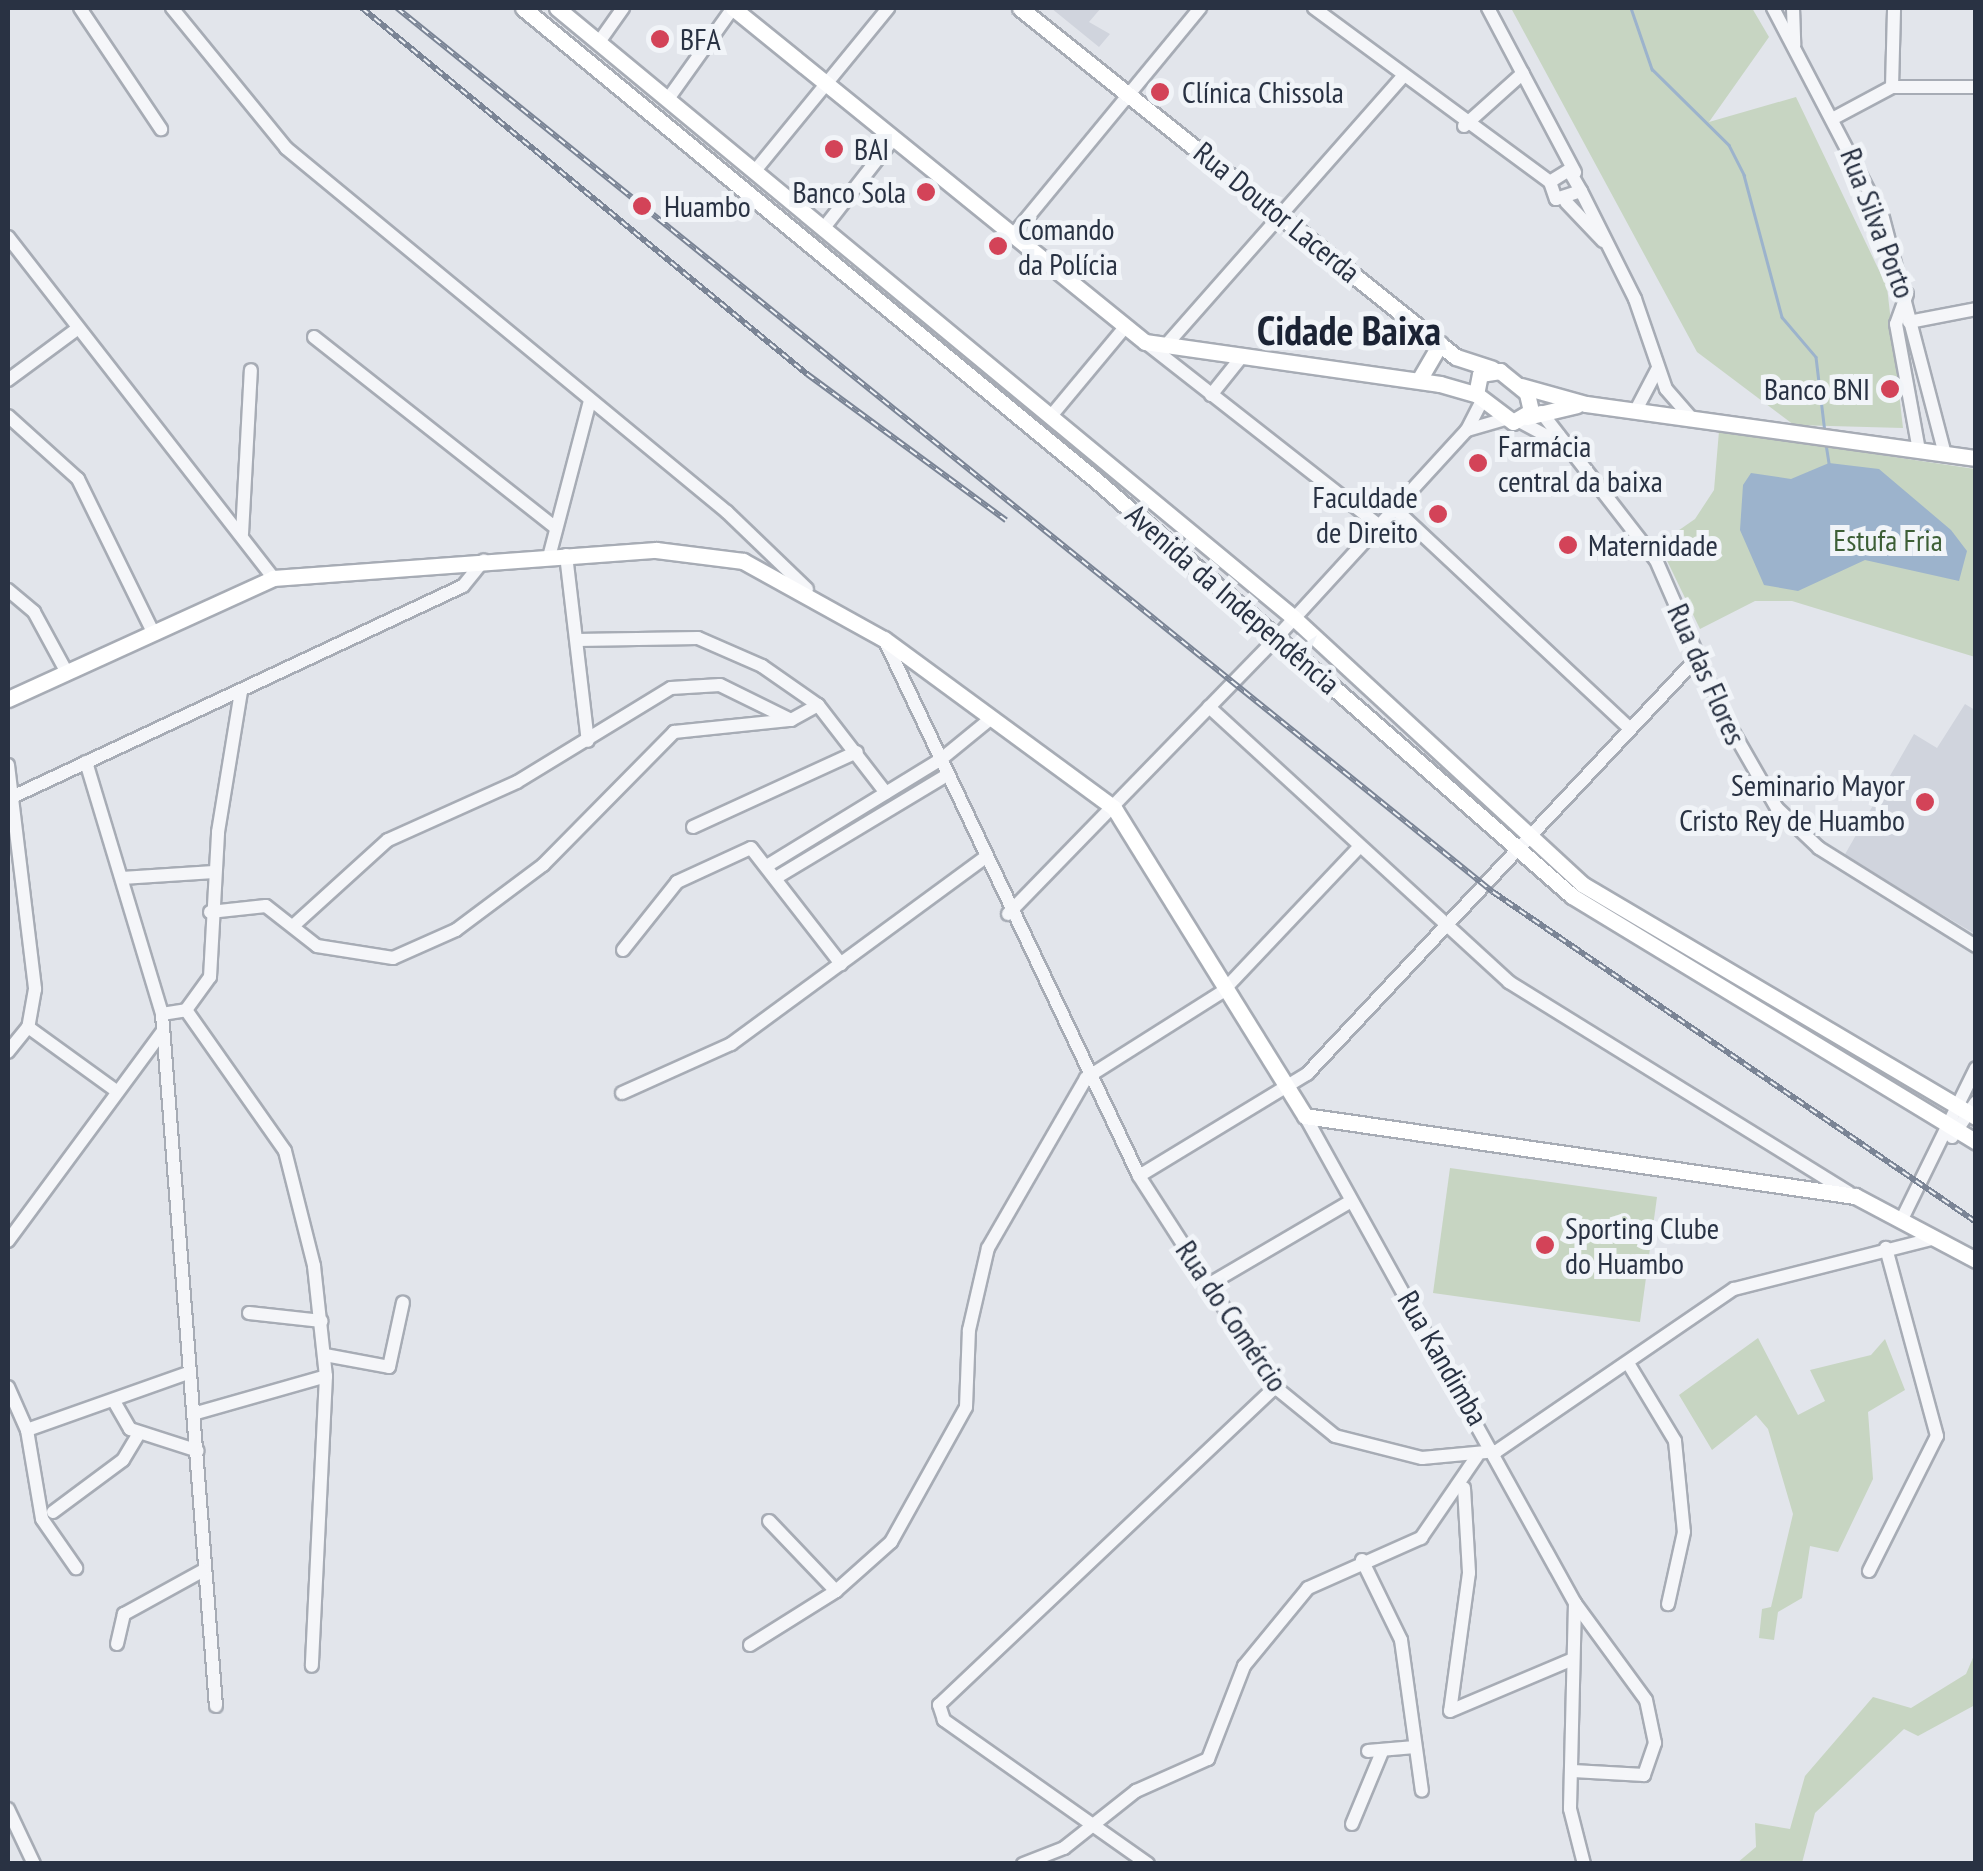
<!DOCTYPE html>
<meta charset="utf-8">
<style>
body{margin:0}
#map{position:relative;width:1983px;height:1871px;overflow:hidden;background:#e2e5eb;font-family:"PT Sans Narrow",sans-serif}
div>[style]{position:absolute}
[style*='--x']{left:calc(var(--x)*1px);top:calc(var(--y)*1px);width:calc(var(--w)*1px);rotate:calc(var(--a)*1deg)}
.built>*{inset:0;background:#d0d4dd}
.green>*{inset:0;background:#c7d5c2}
.water>*{inset:0;background:#9cb3cc}
.stream>*{height:2.5px;margin:-1.25px;padding:0 1.25px;transform-origin:1.25px;border-radius:1.25px;background:#9cb3cc}
.roads{filter:drop-shadow(2px 0 #a7acb5) drop-shadow(-2px 0 #a7acb5) drop-shadow(0 2px #a7acb5) drop-shadow(0 -2px #a7acb5)}
.minor>*{height:12px;margin:-6px;padding:0 6px;transform-origin:6px;border-radius:6px;background:#f5f6f9}
.major>*{height:15px;margin:-7.5px;padding:0 7.5px;transform-origin:7.5px;border-radius:7.5px;background:#fff}
.rail>*{height:6px;margin-top:-3px;transform-origin:0;background:repeating-linear-gradient(90deg,#f1f4f8 0 8px,#7a8495 0 16px);box-sizing:border-box;border-block:2px solid #7a8495}
.dots>*{width:28px;height:28px;translate:-50% -50%;box-sizing:border-box;border:5px solid #f1f4f8;border-radius:50%}
span{translate:-50% -50%;white-space:nowrap;text-align:center;line-height:1.15;-webkit-text-stroke:10px #f1f4f8;paint-order:stroke}
.poi-label{font-size:30px;color:#293243}
.left{translate:0 -50%;text-align:left}
.right{translate:-100% -50%;text-align:right}
.street-label{font-size:30px;color:#293243}
.park-label{font-size:30px;color:#3d5f36}
.district-label{font-size:40px;color:#1b2334;font-weight:700}
.frame{position:absolute;inset:0;border:10px solid #293243;pointer-events:none}
</style>
<div id="map">
<div class="built">
<i style="clip-path:polygon(1051px 8px,1101px 8px,1089px 22px,1110px 34px,1099px 47px)"></i>
<i style="clip-path:polygon(1965px 704px,1975px 710px,1975px 934px,1844px 856px,1914px 734px,1937px 748px)"></i>
</div>
<div class="green">
<i style="clip-path:polygon(1511px 8px,1752px 8px,1769px 37px,1709px 122px,1796px 97px,1887px 287px,1903px 428px,1794px 425px,1697px 352px)"></i>
<i style="clip-path:polygon(1719px 431px,1975px 469px,1975px 657px,1792px 601px,1755px 601px,1700px 629px,1659px 544px,1695px 519px,1714px 490px)"></i>
<i style="clip-path:polygon(1450px 1168px,1657px 1197px,1640px 1322px,1433px 1293px)"></i>
<i style="clip-path:polygon(1758px 1338px,1798px 1415px,1825px 1401px,1810px 1370px,1871px 1355px,1885px 1339px,1905px 1390px,1868px 1412px,1873px 1479px,1838px 1552px,1810px 1546px,1802px 1598px,1778px 1612px,1774px 1640px,1759px 1638px,1762px 1609px,1771px 1607px,1793px 1514px,1768px 1429px,1756px 1415px,1712px 1450px,1679px 1395px)"></i>
<i style="clip-path:polygon(1975px 1653px,1975px 1705px,1918px 1736px,1904px 1729px,1815px 1813px,1802px 1863px,1737px 1863px,1756px 1847px,1755px 1823px,1790px 1829px,1805px 1776px,1873px 1697px,1911px 1708px,1966px 1674px)"></i>
</div>
<div class="water">
<i style="clip-path:polygon(1829px 463px,1879px 469px,1951px 530px,1967px 551px,1959px 581px,1865px 560px,1798px 591px,1764px 585px,1740px 530px,1743px 485px,1751px 473px,1791px 479px)"></i>
</div>
<div class="stream">
<i style="--x:1631;--y:8;--w:65;--a:71"></i>
<i style="--x:1652;--y:69;--w:108;--a:44.6"></i>
<i style="--x:1729;--y:145;--w:34;--a:63"></i>
<i style="--x:1744;--y:175;--w:147;--a:75"></i>
<i style="--x:1782;--y:317;--w:52;--a:49.6"></i>
<i style="--x:1816;--y:357;--w:76;--a:83.2"></i>
<i style="--x:1826;--y:444;--w:19;--a:81"></i>
</div>
<div class="roads">
<div class="minor">
<i style="--x:80;--y:8;--w:146;--a:56.2"></i>
<i style="--x:172;--y:8;--w:181;--a:50.8"></i>
<i style="--x:286;--y:148;--w:572;--a:39.54"></i>
<i style="--x:727;--y:512;--w:111;--a:43.9"></i>
<i style="--x:1314;--y:8;--w:293;--a:36.4"></i>
<i style="--x:1550;--y:182;--w:18;--a:71"></i>
<i style="--x:1556;--y:199;--w:26;--a:-18"></i>
<i style="--x:1581;--y:191;--w:24;--a:-120"></i>
<i style="--x:1569;--y:170;--w:22;--a:148"></i>
<i style="--x:1488;--y:8;--w:186;--a:62.1"></i>
<i style="--x:1773;--y:8;--w:237;--a:62.4"></i>
<i style="--x:1883;--y:218;--w:244;--a:75.3"></i>
<i style="--x:1793;--y:8;--w:37;--a:88"></i>
<i style="--x:599;--y:42;--w:42;--a:-54.8"></i>
<i style="--x:1892;--y:87;--w:79;--a:-88.5"></i>
<i style="--x:668;--y:99;--w:112;--a:-54.5"></i>
<i style="--x:1834;--y:118;--w:66;--a:-28.1"></i>
<i style="--x:1892;--y:87;--w:84;--a:0"></i>
<i style="--x:1464;--y:126;--w:79;--a:-41.9"></i>
<i style="--x:754;--y:172;--w:212;--a:-50.7"></i>
<i style="--x:1581;--y:191;--w:121;--a:63.4"></i>
<i style="--x:1635;--y:299;--w:95;--a:71"></i>
<i style="--x:1666;--y:389;--w:41;--a:48.9"></i>
<i style="--x:1566;--y:202;--w:54;--a:46.5"></i>
<i style="--x:823;--y:229;--w:115;--a:-52"></i>
<i style="--x:1013;--y:235;--w:294;--a:-50.5"></i>
<i style="--x:8;--y:237;--w:432;--a:52.1"></i>
<i style="--x:1907;--y:294;--w:32;--a:110"></i>
<i style="--x:1896;--y:324;--w:129;--a:79.7"></i>
<i style="--x:1909;--y:322;--w:68;--a:-11"></i>
<i style="--x:314;--y:337;--w:308;--a:38.3"></i>
<i style="--x:1145;--y:342;--w:296;--a:38.1"></i>
<i style="--x:1167;--y:344;--w:356;--a:-48.6"></i>
<i style="--x:8;--y:380;--w:86;--a:-36.5"></i>
<i style="--x:1211;--y:395;--w:51;--a:-51.3"></i>
<i style="--x:1636;--y:410;--w:45;--a:-62.3"></i>
<i style="--x:1541;--y:412;--w:187;--a:52.2"></i>
<i style="--x:1656;--y:560;--w:170;--a:66.4"></i>
<i style="--x:1724;--y:716;--w:106;--a:60.1"></i>
<i style="--x:1777;--y:808;--w:58;--a:43.6"></i>
<i style="--x:1819;--y:848;--w:185;--a:32"></i>
<i style="--x:8;--y:416;--w:94;--a:42"></i>
<i style="--x:78;--y:479;--w:170;--a:63.9"></i>
<i style="--x:1051;--y:416;--w:117;--a:-50.2"></i>
<i style="--x:1519;--y:421;--w:47;--a:28.2"></i>
<i style="--x:1467;--y:430;--w:40;--a:-16"></i>
<i style="--x:1394;--y:508;--w:319;--a:43.1"></i>
<i style="--x:242;--y:534;--w:164;--a:-86.9"></i>
<i style="--x:566;--y:555;--w:187;--a:83.3"></i>
<i style="--x:549;--y:557;--w:161;--a:-75.3"></i>
<i style="--x:8;--y:590;--w:34;--a:40"></i>
<i style="--x:34;--y:612;--w:67;--a:61.5"></i>
<i style="--x:577;--y:640;--w:121;--a:-0.9"></i>
<i style="--x:698;--y:638;--w:70;--a:23.6"></i>
<i style="--x:762;--y:666;--w:68;--a:34.9"></i>
<i style="--x:818;--y:705;--w:111;--a:52.3"></i>
<i style="--x:885;--y:641;--w:592;--a:64.6"></i>
<i style="--x:1139;--y:1176;--w:251;--a:57.2"></i>
<i style="--x:1275;--y:1387;--w:77;--a:39.2"></i>
<i style="--x:1335;--y:1436;--w:90;--a:14.2"></i>
<i style="--x:1422;--y:1458;--w:75;--a:-5.3"></i>
<i style="--x:1497;--y:1451;--w:287;--a:-34.4"></i>
<i style="--x:1734;--y:1289;--w:207;--a:-14.2"></i>
<i style="--x:1209;--y:707;--w:407;--a:42.5"></i>
<i style="--x:1509;--y:982;--w:400;--a:31.8"></i>
<i style="--x:86;--y:762;--w:263;--a:73.2"></i>
<i style="--x:162;--y:1014;--w:694;--a:85.54"></i>
<i style="--x:8;--y:765;--w:226;--a:83.1"></i>
<i style="--x:35;--y:989;--w:39;--a:100"></i>
<i style="--x:28;--y:1027;--w:32;--a:129"></i>
<i style="--x:8;--y:799;--w:502;--a:-25.09"></i>
<i style="--x:463;--y:586;--w:33;--a:-51"></i>
<i style="--x:693;--y:827;--w:180;--a:-24.6"></i>
<i style="--x:770;--y:864;--w:199;--a:-31.5"></i>
<i style="--x:940;--y:760;--w:63;--a:-39.2"></i>
<i style="--x:779;--y:876;--w:196;--a:-31"></i>
<i style="--x:122;--y:878;--w:92;--a:-3.7"></i>
<i style="--x:210;--y:912;--w:56;--a:-6.1"></i>
<i style="--x:266;--y:906;--w:65;--a:38.1"></i>
<i style="--x:317;--y:946;--w:77;--a:9"></i>
<i style="--x:393;--y:958;--w:69;--a:-24"></i>
<i style="--x:456;--y:930;--w:109;--a:-36.8"></i>
<i style="--x:543;--y:865;--w:187;--a:-45.4"></i>
<i style="--x:674;--y:732;--w:118;--a:-5.9"></i>
<i style="--x:791;--y:720;--w:31;--a:-29"></i>
<i style="--x:1008;--y:914;--w:389;--a:-45.8"></i>
<i style="--x:1279;--y:635;--w:278;--a:-47.5"></i>
<i style="--x:1467;--y:430;--w:34;--a:-63"></i>
<i style="--x:293;--y:926;--w:128;--a:-42.2"></i>
<i style="--x:388;--y:840;--w:141;--a:-24.2"></i>
<i style="--x:517;--y:782;--w:180;--a:-31.4"></i>
<i style="--x:671;--y:688;--w:49;--a:-3.5"></i>
<i style="--x:720;--y:685;--w:79;--a:26.2"></i>
<i style="--x:623;--y:950;--w:87;--a:-51.5"></i>
<i style="--x:677;--y:882;--w:81;--a:-24.7"></i>
<i style="--x:751;--y:848;--w:147;--a:52.2"></i>
<i style="--x:186;--y:1010;--w:172;--a:54.9"></i>
<i style="--x:285;--y:1151;--w:119;--a:75.8"></i>
<i style="--x:314;--y:1266;--w:111;--a:83.8"></i>
<i style="--x:326;--y:1376;--w:290;--a:92.8"></i>
<i style="--x:162;--y:1014;--w:24;--a:-9"></i>
<i style="--x:186;--y:1010;--w:41;--a:-54"></i>
<i style="--x:210;--y:977;--w:145;--a:-86.8"></i>
<i style="--x:218;--y:832;--w:143;--a:-80.7"></i>
<i style="--x:28;--y:1027;--w:107;--a:35.9"></i>
<i style="--x:622;--y:1093;--w:120;--a:-24.2"></i>
<i style="--x:731;--y:1044;--w:314;--a:-36.3"></i>
<i style="--x:1305;--y:1116;--w:557;--a:61"></i>
<i style="--x:1575;--y:1603;--w:120;--a:53.8"></i>
<i style="--x:1646;--y:1700;--w:44;--a:78.2"></i>
<i style="--x:1655;--y:1743;--w:34;--a:109"></i>
<i style="--x:1644;--y:1775;--w:71;--a:-176.8"></i>
<i style="--x:1952;--y:1137;--w:42;--a:-55.6"></i>
<i style="--x:1139;--y:1176;--w:197;--a:-31.3"></i>
<i style="--x:1307;--y:1074;--w:574;--a:-46.83"></i>
<i style="--x:1902;--y:1219;--w:168;--a:-63.9"></i>
<i style="--x:8;--y:1241;--w:260;--a:-53.6"></i>
<i style="--x:1208;--y:1285;--w:166;--a:-30.4"></i>
<i style="--x:249;--y:1313;--w:73;--a:6.3"></i>
<i style="--x:325;--y:1355;--w:65;--a:10.6"></i>
<i style="--x:389;--y:1367;--w:66;--a:-77.8"></i>
<i style="--x:1628;--y:1363;--w:91;--a:58.9"></i>
<i style="--x:1675;--y:1441;--w:91;--a:84.4"></i>
<i style="--x:1684;--y:1532;--w:74;--a:102.5"></i>
<i style="--x:8;--y:1387;--w:47;--a:66.2"></i>
<i style="--x:27;--y:1430;--w:90;--a:80.4"></i>
<i style="--x:42;--y:1519;--w:60;--a:55.2"></i>
<i style="--x:115;--y:1403;--w:30;--a:60"></i>
<i style="--x:130;--y:1429;--w:71;--a:17.9"></i>
<i style="--x:193;--y:1414;--w:138;--a:-15.9"></i>
<i style="--x:27;--y:1430;--w:171;--a:-19.5"></i>
<i style="--x:1464;--y:1488;--w:85;--a:86.6"></i>
<i style="--x:1469;--y:1573;--w:139;--a:97.8"></i>
<i style="--x:1450;--y:1711;--w:131;--a:-22.9"></i>
<i style="--x:53;--y:1512;--w:87;--a:-36.6"></i>
<i style="--x:123;--y:1460;--w:31;--a:-59"></i>
<i style="--x:769;--y:1521;--w:97;--a:46.3"></i>
<i style="--x:1362;--y:1560;--w:89;--a:64"></i>
<i style="--x:1401;--y:1640;--w:152;--a:82.1"></i>
<i style="--x:1869;--y:1571;--w:151;--a:-63.3"></i>
<i style="--x:1937;--y:1436;--w:195;--a:-105.2"></i>
<i style="--x:1575;--y:1603;--w:206;--a:91.4"></i>
<i style="--x:1570;--y:1809;--w:57;--a:75.7"></i>
<i style="--x:117;--y:1644;--w:31;--a:-77"></i>
<i style="--x:124;--y:1614;--w:91;--a:-28.8"></i>
<i style="--x:750;--y:1645;--w:102;--a:-32.1"></i>
<i style="--x:836;--y:1591;--w:74;--a:-41.7"></i>
<i style="--x:891;--y:1542;--w:154;--a:-60.9"></i>
<i style="--x:966;--y:1407;--w:77;--a:-87.8"></i>
<i style="--x:969;--y:1330;--w:84;--a:-77"></i>
<i style="--x:988;--y:1248;--w:196;--a:-60"></i>
<i style="--x:1086;--y:1078;--w:161;--a:-32.3"></i>
<i style="--x:1222;--y:992;--w:198;--a:-46.6"></i>
<i style="--x:1368;--y:1751;--w:47;--a:-4.9"></i>
<i style="--x:8;--y:1809;--w:61;--a:64.7"></i>
<i style="--x:1352;--y:1824;--w:78;--a:-67.4"></i>
<i style="--x:1023;--y:1864;--w:44;--a:-21.3"></i>
<i style="--x:1064;--y:1848;--w:92;--a:-38.4"></i>
<i style="--x:1136;--y:1791;--w:79;--a:-24"></i>
<i style="--x:1208;--y:1759;--w:100;--a:-68.8"></i>
<i style="--x:1244;--y:1666;--w:101;--a:-50.6"></i>
<i style="--x:1308;--y:1588;--w:124;--a:-23.9"></i>
<i style="--x:1421;--y:1538;--w:99;--a:-55.7"></i>
<i style="--x:1148;--y:1864;--w:250;--a:-144.8"></i>
<i style="--x:944;--y:1720;--w:16;--a:-108"></i>
<i style="--x:939;--y:1705;--w:463;--a:-43.4"></i>
</div>
<div class="major">
<i style="--x:523;--y:8;--w:742;--a:39.48"></i>
<i style="--x:1096;--y:480;--w:632;--a:41.15"></i>
<i style="--x:1572;--y:896;--w:473;--a:31.3"></i>
<i style="--x:557;--y:8;--w:957;--a:39.61"></i>
<i style="--x:1294;--y:618;--w:392;--a:42.7"></i>
<i style="--x:1582;--y:884;--w:458;--a:30.6"></i>
<i style="--x:733;--y:8;--w:530;--a:39.03"></i>
<i style="--x:1145;--y:342;--w:298;--a:8.1"></i>
<i style="--x:1440;--y:384;--w:37;--a:16"></i>
<i style="--x:1476;--y:394;--w:46;--a:37.1"></i>
<i style="--x:1513;--y:422;--w:21;--a:-31"></i>
<i style="--x:1531;--y:411;--w:18;--a:-103"></i>
<i style="--x:1527;--y:393;--w:35;--a:-141"></i>
<i style="--x:1500;--y:371;--w:20;--a:171"></i>
<i style="--x:1480;--y:374;--w:20;--a:101"></i>
<i style="--x:1020;--y:8;--w:558;--a:38.68"></i>
<i style="--x:1456;--y:357;--w:38;--a:18"></i>
<i style="--x:1419;--y:380;--w:42;--a:-59.7"></i>
<i style="--x:1521;--y:386;--w:67;--a:15.5"></i>
<i style="--x:1586;--y:404;--w:394;--a:7.9"></i>
<i style="--x:1527;--y:417;--w:51;--a:-13.5"></i>
<i style="--x:8;--y:699;--w:291;--a:-24.5"></i>
<i style="--x:273;--y:578;--w:384;--a:-4.2"></i>
<i style="--x:656;--y:550;--w:88;--a:7.2"></i>
<i style="--x:743;--y:561;--w:161;--a:29"></i>
<i style="--x:884;--y:639;--w:285;--a:36.3"></i>
<i style="--x:1114;--y:808;--w:362;--a:58.2"></i>
<i style="--x:1305;--y:1116;--w:556;--a:8.28"></i>
<i style="--x:1855;--y:1196;--w:137;--a:27.9"></i>
</div>
</div>
<div class="rail">
<i style="--x:362;--y:8;--w:576;--a:39.44"></i>
<i style="--x:807;--y:374;--w:247;--a:36.3"></i>
<i style="--x:397;--y:8;--w:1408;--a:38.89"></i>
<i style="--x:1493;--y:892;--w:585;--a:34.34"></i>
</div>
<div class="dots">
<i style="left:660px;top:39px;background:#d34358"></i>
<i style="left:1160px;top:92px;background:#d34358"></i>
<i style="left:834px;top:149px;background:#d34358"></i>
<i style="left:926px;top:192px;background:#d34358"></i>
<i style="left:642px;top:206px;background:#d34358"></i>
<i style="left:998px;top:246px;background:#d34358"></i>
<i style="left:1890px;top:389px;background:#d34358"></i>
<i style="left:1478px;top:463px;background:#d34358"></i>
<i style="left:1438px;top:514px;background:#d34358"></i>
<i style="left:1568px;top:545px;background:#d34358"></i>
<i style="left:1925px;top:802px;background:#d34358"></i>
<i style="left:1545px;top:1245px;background:#d34358"></i>
</div>
<div class="poi-label">
<span class="left" style="left:680px;top:39px">BFA</span>
<span class="left" style="left:1182px;top:92px">Clínica Chissola</span>
<span class="left" style="left:854px;top:149px">BAI</span>
<span class="right" style="left:906px;top:192px">Banco Sola</span>
<span class="left" style="left:664px;top:206px">Huambo</span>
<span class="left" style="left:1018px;top:246px">Comando<br>da Polícia</span>
<span class="right" style="left:1870px;top:389px">Banco BNI</span>
<span class="left" style="left:1498px;top:463px">Farmácia<br>central da baixa</span>
<span class="right" style="left:1418px;top:514px">Faculdade<br>de Direito</span>
<span class="left" style="left:1588px;top:545px">Maternidade</span>
<span class="right" style="left:1905px;top:802px">Seminario Mayor<br>Cristo Rey de Huambo</span>
<span class="left" style="left:1565px;top:1245px">Sporting Clube<br>do Huambo</span>
</div>
<div class="street-label">
<span style="left:1277px;top:212px;rotate:39deg">Rua Doutor Lacerda</span>
<span style="left:1878px;top:223px;rotate:69deg">Rua Silva Porto</span>
<span style="left:1233px;top:599px;rotate:41deg">Avenida da Independência</span>
<span style="left:1707px;top:674px;rotate:66deg">Rua das Flores</span>
<span style="left:1232px;top:1316px;rotate:56deg">Rua do Comércio</span>
<span style="left:1443px;top:1358px;rotate:60deg">Rua Kandimba</span>
</div>
<div class="park-label">
<span style="left:1888px;top:540px">Estufa Fria</span>
</div>
<div class="district-label">
<span style="left:1349px;top:330px">Cidade Baixa</span>
</div>
<div class="frame"></div>
</div>
